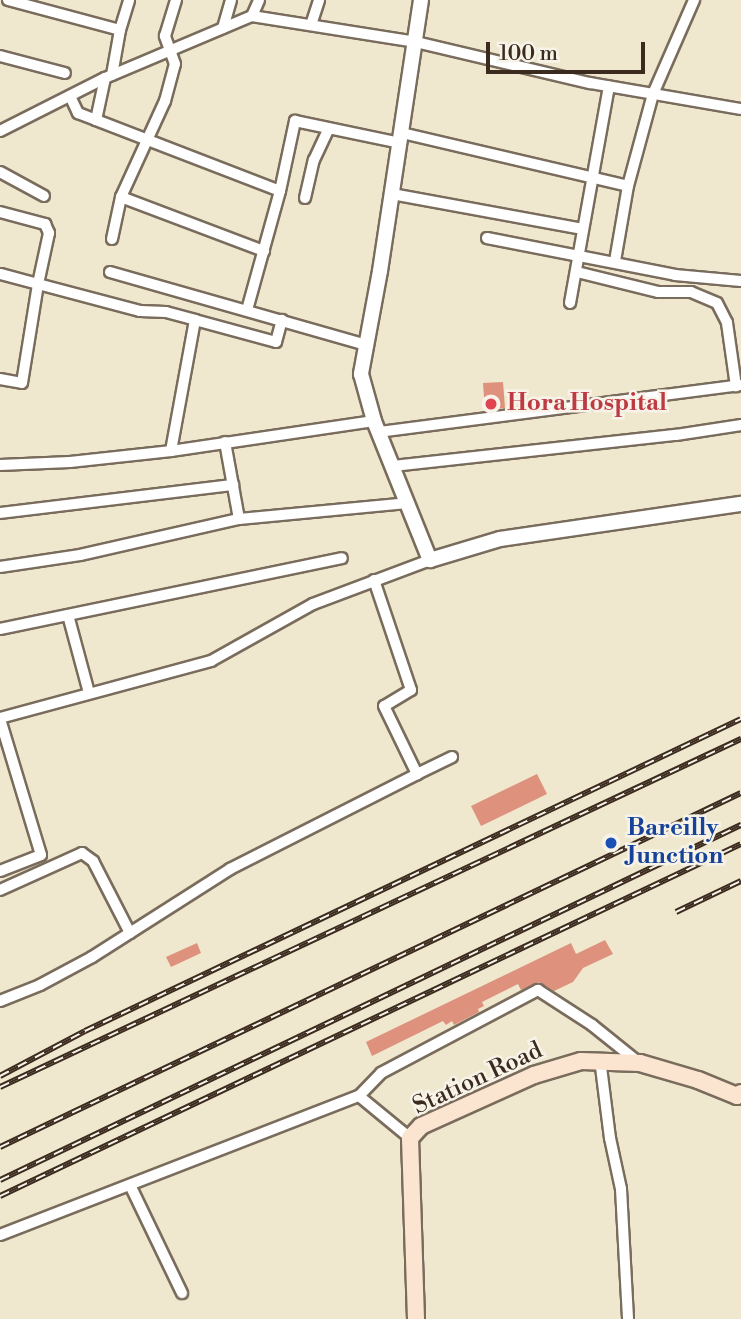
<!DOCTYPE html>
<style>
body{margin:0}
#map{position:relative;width:741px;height:1319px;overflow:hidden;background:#efe8cf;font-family:"Libre Bodoni",serif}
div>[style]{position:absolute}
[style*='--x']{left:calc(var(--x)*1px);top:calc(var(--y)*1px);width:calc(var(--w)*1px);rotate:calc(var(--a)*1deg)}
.building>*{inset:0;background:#de917c}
.roads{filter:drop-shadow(2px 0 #7a6c5c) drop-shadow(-2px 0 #7a6c5c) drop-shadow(0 2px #7a6c5c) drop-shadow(0 -2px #7a6c5c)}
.minor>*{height:10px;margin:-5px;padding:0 5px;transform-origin:5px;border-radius:5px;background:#fff}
.tertiary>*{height:14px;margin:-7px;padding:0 7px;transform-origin:7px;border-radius:7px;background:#fff}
.secondary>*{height:16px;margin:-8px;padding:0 8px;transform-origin:8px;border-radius:8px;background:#fce5d0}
.rail>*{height:6px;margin-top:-3px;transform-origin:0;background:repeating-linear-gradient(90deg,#f7f3e8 0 10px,#3b2a1e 0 20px);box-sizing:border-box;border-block:2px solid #3b2a1e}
.dots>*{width:19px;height:19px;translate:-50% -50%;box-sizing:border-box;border:4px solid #f7f3e8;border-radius:50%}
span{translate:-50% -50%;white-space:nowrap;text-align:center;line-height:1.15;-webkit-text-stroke:5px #f7f3e8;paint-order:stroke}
.health-label{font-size:24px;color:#be3a42;font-weight:700}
.left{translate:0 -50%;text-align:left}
.transit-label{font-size:24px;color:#164399;font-weight:700}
.street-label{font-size:24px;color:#3b2a1e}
.scale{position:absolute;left:486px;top:42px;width:159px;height:32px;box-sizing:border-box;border:4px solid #3b2a1e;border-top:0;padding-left:9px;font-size:21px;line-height:24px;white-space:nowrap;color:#3b2a1e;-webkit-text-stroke:5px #f7f3e8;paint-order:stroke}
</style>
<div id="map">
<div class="building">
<i style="clip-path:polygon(503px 382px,505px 408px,485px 410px,483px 383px)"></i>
<i style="clip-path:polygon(537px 774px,547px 794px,481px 826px,471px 806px)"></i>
<i style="clip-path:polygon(605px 940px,613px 954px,583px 968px,573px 982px,554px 991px,539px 982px,521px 990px,518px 984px,482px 1002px,484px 1006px,478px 1009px,479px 1012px,454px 1025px,452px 1021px,446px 1025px,443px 1021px,372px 1056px,366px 1042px,571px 943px,576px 954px)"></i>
<i style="clip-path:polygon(197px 943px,201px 953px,171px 967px,166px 957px)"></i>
</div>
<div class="roads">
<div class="minor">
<i style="--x:8;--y:0;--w:116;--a:15"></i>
<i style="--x:252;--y:16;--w:17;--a:-66"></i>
<i style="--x:311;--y:25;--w:26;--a:-72"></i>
<i style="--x:223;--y:28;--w:29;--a:-74"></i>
<i style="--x:0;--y:56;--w:67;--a:14.7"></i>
<i style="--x:112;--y:75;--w:46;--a:-79.9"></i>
<i style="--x:120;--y:30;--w:31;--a:-73"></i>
<i style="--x:105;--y:78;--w:43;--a:102.1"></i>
<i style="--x:96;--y:120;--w:197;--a:21.1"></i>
<i style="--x:280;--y:191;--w:123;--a:105.5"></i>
<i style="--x:70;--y:96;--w:19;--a:65"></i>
<i style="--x:78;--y:113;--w:19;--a:21"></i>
<i style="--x:0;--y:131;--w:118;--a:-26.8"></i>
<i style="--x:105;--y:78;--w:160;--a:-22.9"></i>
<i style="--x:252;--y:16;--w:166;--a:9"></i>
<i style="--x:416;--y:42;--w:179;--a:13.3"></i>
<i style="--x:590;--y:83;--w:153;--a:9.8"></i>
<i style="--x:402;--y:133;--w:232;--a:13.2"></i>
<i style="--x:0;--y:172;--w:50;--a:28.6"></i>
<i style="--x:280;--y:191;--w:72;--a:-77.9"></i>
<i style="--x:295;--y:121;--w:107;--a:11.8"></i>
<i style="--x:392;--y:194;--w:194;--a:10.4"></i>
<i style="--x:121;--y:197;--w:153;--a:20.7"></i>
<i style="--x:305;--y:198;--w:39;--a:-77"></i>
<i style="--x:314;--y:160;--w:35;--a:-65"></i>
<i style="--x:0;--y:212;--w:47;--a:14.9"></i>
<i style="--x:45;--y:224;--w:10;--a:66"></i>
<i style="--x:49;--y:233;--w:52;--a:102.2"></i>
<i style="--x:38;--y:284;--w:39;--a:-165"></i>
<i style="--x:487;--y:238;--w:192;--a:11.1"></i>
<i style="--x:675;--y:275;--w:66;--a:5.2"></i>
<i style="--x:112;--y:239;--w:43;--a:-77.9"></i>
<i style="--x:121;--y:197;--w:106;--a:-65.4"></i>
<i style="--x:165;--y:101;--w:38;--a:-75"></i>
<i style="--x:175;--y:64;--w:30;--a:-110"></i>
<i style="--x:165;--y:36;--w:38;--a:-73"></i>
<i style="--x:615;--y:261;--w:76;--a:-80.2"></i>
<i style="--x:628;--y:186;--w:95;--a:-74.8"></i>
<i style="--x:653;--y:94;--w:103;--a:-66.4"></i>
<i style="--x:110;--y:272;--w:266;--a:15.9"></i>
<i style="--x:577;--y:272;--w:83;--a:13.9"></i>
<i style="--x:658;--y:292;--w:33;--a:0"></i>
<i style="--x:691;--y:292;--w:28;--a:23"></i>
<i style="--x:717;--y:303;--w:22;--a:63"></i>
<i style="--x:727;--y:323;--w:64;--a:81.9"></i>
<i style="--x:570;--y:303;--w:220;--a:-79.8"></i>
<i style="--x:195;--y:320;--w:84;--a:15.2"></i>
<i style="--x:276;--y:342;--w:23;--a:-75"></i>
<i style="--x:0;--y:379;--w:22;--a:10"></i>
<i style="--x:22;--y:383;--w:100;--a:-80.8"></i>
<i style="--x:38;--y:284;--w:106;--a:14.8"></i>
<i style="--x:140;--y:311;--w:26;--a:2"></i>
<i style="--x:166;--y:312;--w:30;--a:15"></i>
<i style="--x:195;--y:320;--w:133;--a:100.4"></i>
<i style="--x:379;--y:432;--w:365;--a:-7.4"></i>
<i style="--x:225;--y:442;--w:78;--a:79.7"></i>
<i style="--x:0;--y:465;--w:70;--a:-2.5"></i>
<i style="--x:70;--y:462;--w:102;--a:-6.2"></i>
<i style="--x:171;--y:451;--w:205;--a:-8.4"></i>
<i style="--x:393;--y:466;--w:285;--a:-6.3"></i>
<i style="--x:676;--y:435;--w:66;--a:-8.7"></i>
<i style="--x:0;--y:513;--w:235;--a:-6.9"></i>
<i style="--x:0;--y:567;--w:81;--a:-8.5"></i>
<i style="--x:80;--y:555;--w:163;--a:-12.8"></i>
<i style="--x:239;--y:519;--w:169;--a:-5.4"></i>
<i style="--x:374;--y:580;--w:116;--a:71.4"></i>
<i style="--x:411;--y:690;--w:31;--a:149"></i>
<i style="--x:384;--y:706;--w:76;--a:64.1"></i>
<i style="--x:417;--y:774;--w:39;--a:-26"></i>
<i style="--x:68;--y:615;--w:81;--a:74.9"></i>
<i style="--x:0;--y:629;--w:349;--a:-11.7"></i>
<i style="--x:0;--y:718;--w:219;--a:-15.1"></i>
<i style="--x:211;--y:661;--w:117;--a:-29.2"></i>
<i style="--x:313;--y:604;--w:125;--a:-20.6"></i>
<i style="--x:0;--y:719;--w:142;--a:73.2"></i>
<i style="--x:41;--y:855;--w:44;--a:158.7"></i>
<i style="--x:0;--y:890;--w:90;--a:-24.3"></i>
<i style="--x:82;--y:853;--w:14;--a:36"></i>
<i style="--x:93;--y:861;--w:81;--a:62.8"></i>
<i style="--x:0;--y:1001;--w:43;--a:-21.8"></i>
<i style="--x:40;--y:985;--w:59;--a:-28.3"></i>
<i style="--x:92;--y:957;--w:164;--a:-32.5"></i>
<i style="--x:230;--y:869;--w:210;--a:-26.9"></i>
<i style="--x:600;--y:1059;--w:80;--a:82.8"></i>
<i style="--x:610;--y:1138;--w:52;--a:77.8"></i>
<i style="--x:621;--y:1189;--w:130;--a:86.9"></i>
<i style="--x:359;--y:1096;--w:66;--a:39.5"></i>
<i style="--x:130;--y:1185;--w:120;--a:64.3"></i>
<i style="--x:0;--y:1235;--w:385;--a:-21.2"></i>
<i style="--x:359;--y:1096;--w:32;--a:-46"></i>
<i style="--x:381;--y:1073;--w:178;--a:-27.9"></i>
<i style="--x:538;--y:990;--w:64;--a:32.9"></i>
<i style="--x:592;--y:1025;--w:59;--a:38.8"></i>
</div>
<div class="tertiary">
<i style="--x:421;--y:0;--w:274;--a:98.6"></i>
<i style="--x:380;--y:271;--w:105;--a:100.5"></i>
<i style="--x:361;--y:374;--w:49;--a:74.5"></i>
<i style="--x:374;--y:421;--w:150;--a:68.1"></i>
<i style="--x:430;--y:560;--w:73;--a:-16.7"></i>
<i style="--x:500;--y:539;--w:244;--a:-8.3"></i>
</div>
<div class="secondary">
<i style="--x:416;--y:1319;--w:181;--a:-91.9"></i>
<i style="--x:410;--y:1138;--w:16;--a:-47"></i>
<i style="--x:421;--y:1126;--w:124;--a:-24.3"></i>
<i style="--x:534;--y:1075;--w:49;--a:-16.6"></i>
<i style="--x:581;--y:1061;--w:59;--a:1.9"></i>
<i style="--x:640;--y:1063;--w:60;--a:16.3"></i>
<i style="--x:698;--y:1080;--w:42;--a:22.3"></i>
<i style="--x:737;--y:1096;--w:5;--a:-37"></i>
</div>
</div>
<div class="rail">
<i style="--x:676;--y:912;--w:72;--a:-25.5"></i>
<i style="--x:0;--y:1076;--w:96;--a:-27.9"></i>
<i style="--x:85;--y:1031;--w:726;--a:-25.44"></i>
<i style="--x:0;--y:1087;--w:819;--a:-25.16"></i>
<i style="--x:0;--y:1147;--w:821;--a:-25.54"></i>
<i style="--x:0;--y:1180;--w:822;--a:-25.6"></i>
<i style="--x:0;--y:1196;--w:820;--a:-25.41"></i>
</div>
<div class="dots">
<i style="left:491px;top:404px;background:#e0444e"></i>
<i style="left:611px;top:843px;background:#1a4fb4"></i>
</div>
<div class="health-label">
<span class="left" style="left:507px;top:404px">Hora Hospital</span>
</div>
<div class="transit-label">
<span class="left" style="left:627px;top:843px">Bareilly<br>Junction</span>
</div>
<div class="street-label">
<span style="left:478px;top:1079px;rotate:-25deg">Station Road</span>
</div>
<div class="scale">100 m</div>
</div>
